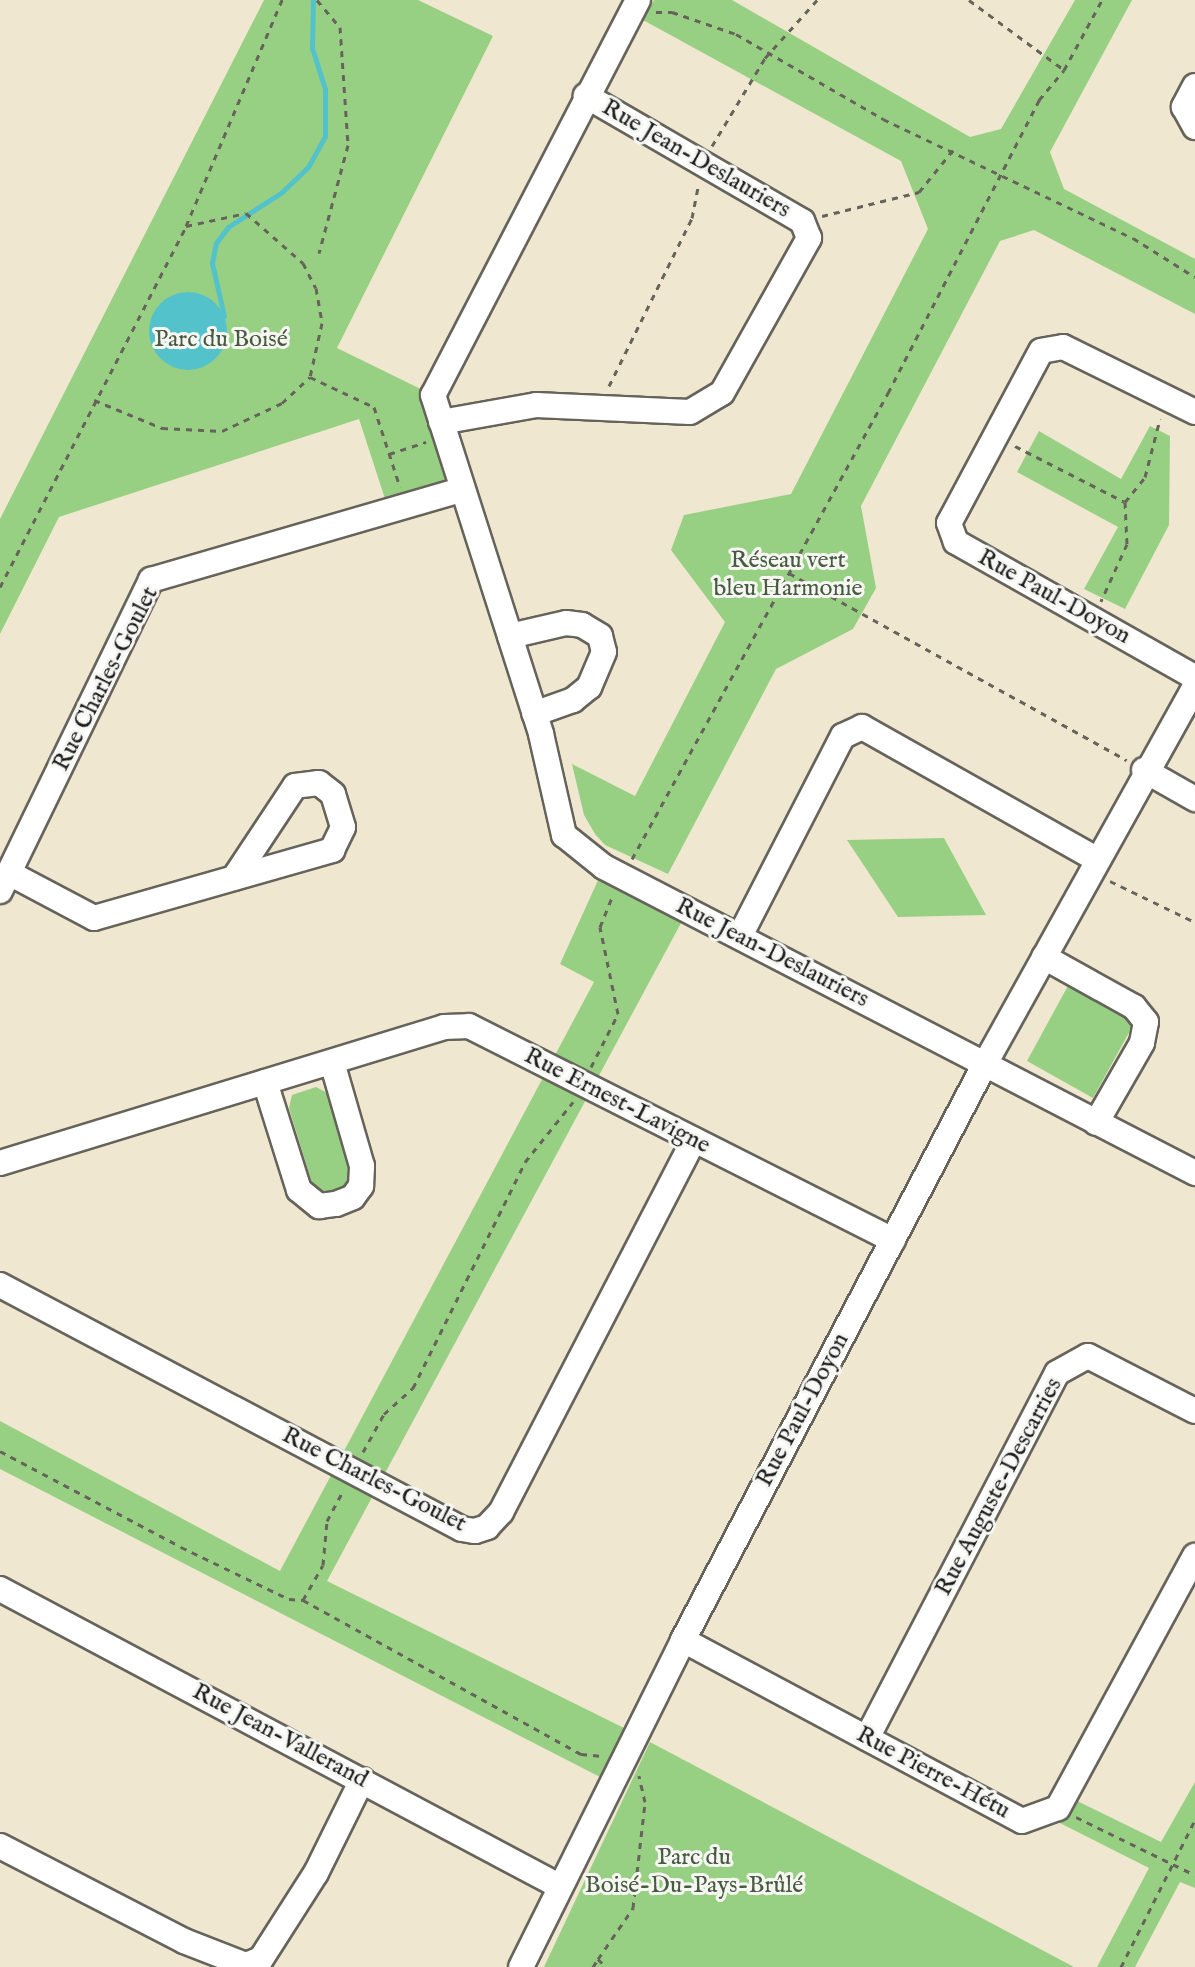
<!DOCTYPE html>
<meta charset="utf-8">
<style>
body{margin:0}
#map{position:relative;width:1195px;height:1967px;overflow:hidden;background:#efe7cf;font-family:"IM FELL English",serif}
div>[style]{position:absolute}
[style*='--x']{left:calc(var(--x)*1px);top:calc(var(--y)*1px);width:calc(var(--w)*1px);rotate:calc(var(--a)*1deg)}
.green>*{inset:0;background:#98d083}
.water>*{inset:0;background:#54c2cb}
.round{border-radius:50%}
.stream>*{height:5px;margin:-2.5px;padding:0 2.5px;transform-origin:2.5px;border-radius:2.5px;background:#54c2cb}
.path>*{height:3px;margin-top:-1.5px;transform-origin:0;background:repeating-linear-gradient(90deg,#66635b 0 6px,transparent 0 12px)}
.roads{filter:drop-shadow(2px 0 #66635b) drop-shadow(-2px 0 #66635b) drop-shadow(0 2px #66635b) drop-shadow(0 -2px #66635b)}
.minor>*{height:24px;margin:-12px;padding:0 12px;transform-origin:12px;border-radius:12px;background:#fff}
span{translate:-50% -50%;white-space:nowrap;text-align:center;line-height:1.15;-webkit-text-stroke:6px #f6f6f2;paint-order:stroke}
.street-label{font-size:24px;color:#1c1c1c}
.park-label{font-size:24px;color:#475b40}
</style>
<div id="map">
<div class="green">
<i style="clip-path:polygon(264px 0,418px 0,493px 36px,337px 348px,433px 395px,461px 490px,389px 511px,359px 419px,59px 517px,0 634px,0 519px)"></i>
<i style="clip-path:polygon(654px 0,732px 0,970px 137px,1001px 129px,1075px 0,1132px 0,1050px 152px,1064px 189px,1195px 259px,1195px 314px,1034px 230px,1000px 241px,861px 506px,876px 588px,853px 629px,776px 669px,668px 874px,605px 845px,595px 834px,584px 815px,572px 764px,635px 796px,725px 622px,671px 550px,684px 515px,791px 494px,928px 229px,901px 161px,643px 20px)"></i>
<i style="clip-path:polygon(1150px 426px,1170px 436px,1169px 525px,1125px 609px,1084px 589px,1118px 527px,1017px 472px,1039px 431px,1121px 479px)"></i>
<i style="clip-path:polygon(944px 838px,986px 915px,898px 917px,847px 840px)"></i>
<i style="clip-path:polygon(604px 867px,688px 910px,327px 1581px,628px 1730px,600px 1777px,0 1469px,0 1421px,280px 1571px,594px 982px,560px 964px)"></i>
<i style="clip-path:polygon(1070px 982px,1137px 1018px,1093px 1098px,1027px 1061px)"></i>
<i style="clip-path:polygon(316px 1087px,331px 1095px,352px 1172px,353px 1183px,326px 1199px,314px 1190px,289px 1108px,292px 1095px)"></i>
<i style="clip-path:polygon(650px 1742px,1074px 1967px,544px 1967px)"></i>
<i style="clip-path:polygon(1195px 1782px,1195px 1888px,1180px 1882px,1135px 1967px,1097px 1967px,1149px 1868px,1042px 1814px,1065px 1795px,1161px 1842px)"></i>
</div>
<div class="water">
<i class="round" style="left:149px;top:292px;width:78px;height:78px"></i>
</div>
<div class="stream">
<i style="--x:224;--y:316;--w:54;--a:-102.8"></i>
<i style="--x:212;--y:263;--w:20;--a:-79"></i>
<i style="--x:216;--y:243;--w:20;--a:-53"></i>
<i style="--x:228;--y:227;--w:64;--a:-32.9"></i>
<i style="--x:282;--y:192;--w:36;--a:-44"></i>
<i style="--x:308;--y:167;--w:35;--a:-61"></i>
<i style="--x:325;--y:136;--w:47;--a:-90"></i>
<i style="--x:325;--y:89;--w:43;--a:-107.6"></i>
<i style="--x:312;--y:48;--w:48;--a:-88.8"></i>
</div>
<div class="path">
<i style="--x:317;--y:0;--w:35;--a:50"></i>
<i style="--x:340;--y:27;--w:118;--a:86.1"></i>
<i style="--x:348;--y:145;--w:112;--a:105"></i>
<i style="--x:969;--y:0;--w:117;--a:36.3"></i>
<i style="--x:656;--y:12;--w:16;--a:0"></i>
<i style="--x:672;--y:12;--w:68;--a:19"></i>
<i style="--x:736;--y:34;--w:170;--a:30"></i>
<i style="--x:883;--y:119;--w:277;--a:25.5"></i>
<i style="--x:1133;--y:238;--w:73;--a:32.2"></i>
<i style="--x:712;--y:146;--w:103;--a:-58.9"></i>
<i style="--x:765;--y:58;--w:78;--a:-48.1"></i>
<i style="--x:822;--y:216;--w:100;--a:-13.9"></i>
<i style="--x:919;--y:192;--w:55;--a:-50.9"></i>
<i style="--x:186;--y:226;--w:246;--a:-67"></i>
<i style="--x:609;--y:386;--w:187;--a:-63.7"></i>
<i style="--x:692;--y:218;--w:33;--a:-79"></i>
<i style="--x:94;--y:400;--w:74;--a:22.4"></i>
<i style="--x:162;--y:428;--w:60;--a:2.9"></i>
<i style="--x:222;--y:431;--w:66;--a:-25"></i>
<i style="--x:282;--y:403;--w:38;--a:-43"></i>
<i style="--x:1015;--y:446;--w:123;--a:27"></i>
<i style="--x:1125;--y:502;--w:42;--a:87.3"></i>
<i style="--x:1127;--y:544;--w:63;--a:114.5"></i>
<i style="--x:389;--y:454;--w:39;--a:-18"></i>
<i style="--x:1125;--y:502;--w:32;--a:-51"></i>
<i style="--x:1145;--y:477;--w:60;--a:-75.5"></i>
<i style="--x:789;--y:573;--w:386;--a:29"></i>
<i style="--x:0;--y:587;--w:406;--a:-62.7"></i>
<i style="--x:186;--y:226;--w:61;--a:-12.2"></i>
<i style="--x:246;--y:213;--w:76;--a:41.3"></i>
<i style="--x:303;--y:263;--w:28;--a:63"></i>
<i style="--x:316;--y:288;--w:36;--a:80"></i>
<i style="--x:322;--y:323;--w:55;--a:102.5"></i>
<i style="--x:310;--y:377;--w:71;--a:25.1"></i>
<i style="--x:374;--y:407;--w:84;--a:72"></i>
<i style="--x:632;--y:859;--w:532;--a:-61.22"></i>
<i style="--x:888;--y:393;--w:330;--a:-62.7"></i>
<i style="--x:1039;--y:100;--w:39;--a:-50"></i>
<i style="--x:1064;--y:70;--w:80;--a:-61.5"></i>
<i style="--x:1110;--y:881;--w:94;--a:25.8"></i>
<i style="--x:591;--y:1067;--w:59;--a:-63"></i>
<i style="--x:618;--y:1014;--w:89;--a:-101.7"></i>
<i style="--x:600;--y:927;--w:35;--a:-68"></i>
<i style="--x:0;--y:1451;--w:205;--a:27.9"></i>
<i style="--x:181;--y:1547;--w:120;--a:25.7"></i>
<i style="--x:289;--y:1599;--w:14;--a:4"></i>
<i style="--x:303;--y:1600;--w:318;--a:29"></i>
<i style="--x:581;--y:1754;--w:22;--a:5"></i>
<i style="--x:363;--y:1452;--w:43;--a:-61.1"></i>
<i style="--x:384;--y:1414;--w:39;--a:-42"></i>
<i style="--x:413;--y:1388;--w:252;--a:-63.6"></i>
<i style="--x:525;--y:1162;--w:77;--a:-51.3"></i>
<i style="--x:303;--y:1600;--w:40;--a:-60.3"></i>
<i style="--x:323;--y:1565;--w:44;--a:-84.8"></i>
<i style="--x:327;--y:1521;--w:34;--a:-62"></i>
<i style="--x:1076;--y:1817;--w:132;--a:26"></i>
<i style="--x:598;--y:1959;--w:62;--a:-55.5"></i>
<i style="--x:633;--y:1908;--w:107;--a:-83.5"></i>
<i style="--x:645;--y:1802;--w:27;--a:-103"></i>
<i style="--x:593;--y:1967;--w:9;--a:-58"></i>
<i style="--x:598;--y:1959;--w:11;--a:45"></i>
<i style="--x:1121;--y:1967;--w:165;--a:-63.3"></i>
</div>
<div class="roads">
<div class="minor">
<i style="--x:638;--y:0;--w:445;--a:117.4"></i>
<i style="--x:433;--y:395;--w:356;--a:72.3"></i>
<i style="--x:541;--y:734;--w:104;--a:77.2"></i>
<i style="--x:564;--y:835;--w:51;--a:38.7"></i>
<i style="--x:604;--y:867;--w:666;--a:27.37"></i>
<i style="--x:1195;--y:86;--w:24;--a:118"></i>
<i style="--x:1184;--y:107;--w:23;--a:61"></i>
<i style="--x:1195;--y:412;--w:147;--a:-153.8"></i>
<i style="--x:1063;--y:347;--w:22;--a:170"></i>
<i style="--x:1041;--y:351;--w:195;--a:118.1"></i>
<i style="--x:949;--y:523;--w:20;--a:70"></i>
<i style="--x:956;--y:542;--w:274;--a:29.5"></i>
<i style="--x:441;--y:422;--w:97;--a:-10.1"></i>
<i style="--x:536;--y:405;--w:154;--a:2.6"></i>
<i style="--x:690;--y:412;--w:37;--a:-31"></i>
<i style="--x:722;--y:393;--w:178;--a:-60.7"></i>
<i style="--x:809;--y:238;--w:18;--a:-112"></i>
<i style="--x:802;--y:221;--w:250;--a:-149.9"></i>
<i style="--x:510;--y:636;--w:57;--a:-13.1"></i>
<i style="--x:566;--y:623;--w:16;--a:7"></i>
<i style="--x:582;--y:625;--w:21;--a:31"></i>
<i style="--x:600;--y:636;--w:16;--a:76"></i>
<i style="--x:604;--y:652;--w:38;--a:113"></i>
<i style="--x:589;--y:687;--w:21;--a:141"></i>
<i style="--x:573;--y:700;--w:41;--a:160.3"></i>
<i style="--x:1144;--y:770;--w:59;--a:29.6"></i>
<i style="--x:9;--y:873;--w:96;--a:27.9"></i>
<i style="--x:94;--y:918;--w:248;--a:-15.9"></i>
<i style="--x:332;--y:850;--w:25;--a:-64"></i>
<i style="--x:343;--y:827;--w:34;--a:-107"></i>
<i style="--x:333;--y:794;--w:18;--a:-142"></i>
<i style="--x:319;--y:783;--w:24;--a:173"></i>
<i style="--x:295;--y:786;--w:110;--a:123.5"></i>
<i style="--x:0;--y:891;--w:346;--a:-64.1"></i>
<i style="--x:151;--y:580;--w:323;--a:-16.2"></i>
<i style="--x:740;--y:936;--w:225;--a:-62.8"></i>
<i style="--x:843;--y:736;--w:21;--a:-25"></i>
<i style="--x:862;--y:727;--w:269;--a:29.4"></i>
<i style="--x:1044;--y:957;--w:103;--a:29.1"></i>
<i style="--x:1134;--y:1007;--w:19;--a:51"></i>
<i style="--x:1146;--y:1022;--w:21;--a:101"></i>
<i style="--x:1142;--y:1043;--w:92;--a:119.9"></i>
<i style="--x:265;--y:1082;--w:113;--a:72.5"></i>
<i style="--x:299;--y:1190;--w:26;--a:39"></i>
<i style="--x:319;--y:1206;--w:17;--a:-7"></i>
<i style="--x:336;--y:1204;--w:18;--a:-22"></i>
<i style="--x:353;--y:1197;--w:14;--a:-54"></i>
<i style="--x:361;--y:1186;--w:20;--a:-87"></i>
<i style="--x:362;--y:1166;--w:108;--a:-106.1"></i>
<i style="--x:0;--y:1163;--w:464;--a:-17"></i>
<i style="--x:444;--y:1027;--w:25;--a:-2"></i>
<i style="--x:469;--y:1026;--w:475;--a:26.8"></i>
<i style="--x:0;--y:1285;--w:522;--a:27.84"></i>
<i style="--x:462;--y:1529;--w:13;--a:9"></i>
<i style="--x:475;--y:1531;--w:13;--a:-18"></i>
<i style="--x:487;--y:1527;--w:21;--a:-47"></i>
<i style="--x:501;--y:1512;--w:419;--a:-62.6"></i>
<i style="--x:0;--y:1589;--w:633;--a:27.98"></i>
<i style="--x:683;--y:1640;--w:384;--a:28.1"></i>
<i style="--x:1022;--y:1821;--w:38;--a:-20"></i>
<i style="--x:1058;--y:1808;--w:287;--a:-61.5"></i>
<i style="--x:867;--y:1738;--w:411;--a:-62.5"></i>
<i style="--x:1057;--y:1373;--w:35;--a:-29"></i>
<i style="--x:1088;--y:1356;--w:120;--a:27.2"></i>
<i style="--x:0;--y:1846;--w:207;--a:27.3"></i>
<i style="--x:184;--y:1941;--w:66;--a:21.2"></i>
<i style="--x:246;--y:1965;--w:16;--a:-22"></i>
<i style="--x:261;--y:1959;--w:102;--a:-57.4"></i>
<i style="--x:316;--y:1873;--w:104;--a:-63.7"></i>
<i style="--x:521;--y:1967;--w:365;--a:-63.6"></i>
<i style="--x:683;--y:1640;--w:653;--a:-62.34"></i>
<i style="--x:986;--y:1062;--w:429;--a:-60.9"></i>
</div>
</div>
<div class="street-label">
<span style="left:696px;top:159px;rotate:30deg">Rue Jean-Deslauriers</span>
<span style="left:1054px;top:597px;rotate:29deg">Rue Paul-Doyon</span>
<span style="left:106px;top:679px;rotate:-63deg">Rue Charles-Goulet</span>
<span style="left:772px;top:953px;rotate:27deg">Rue Jean-Deslauriers</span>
<span style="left:617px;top:1101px;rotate:27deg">Rue Ernest-Lavigne</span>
<span style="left:803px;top:1410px;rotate:-62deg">Rue Paul-Doyon</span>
<span style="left:374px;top:1480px;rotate:27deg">Rue Charles-Goulet</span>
<span style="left:999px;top:1487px;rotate:-62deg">Rue Auguste-Descarries</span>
<span style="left:280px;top:1736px;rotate:28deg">Rue Jean-Vallerand</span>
<span style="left:933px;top:1773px;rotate:28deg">Rue Pierre-Hétu</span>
</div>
<div class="park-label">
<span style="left:221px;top:340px">Parc du Boisé</span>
<span style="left:788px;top:575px">Réseau vert<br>bleu Harmonie</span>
<span style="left:694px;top:1872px">Parc du<br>Boisé-Du-Pays-Brûlé</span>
</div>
</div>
